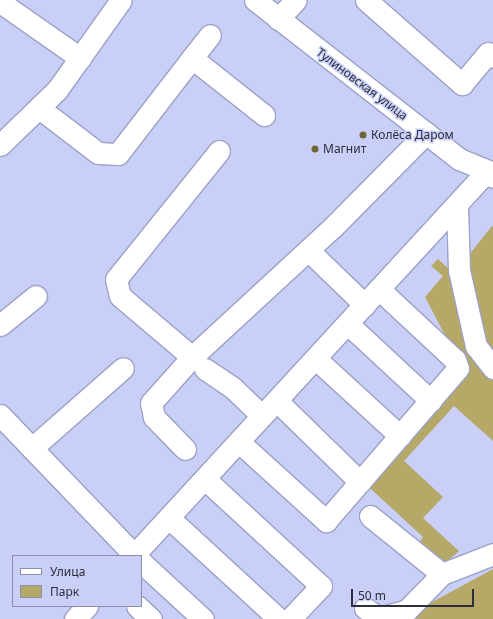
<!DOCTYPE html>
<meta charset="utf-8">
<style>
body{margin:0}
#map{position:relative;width:493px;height:619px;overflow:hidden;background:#c9cff7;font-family:"Noto Sans",sans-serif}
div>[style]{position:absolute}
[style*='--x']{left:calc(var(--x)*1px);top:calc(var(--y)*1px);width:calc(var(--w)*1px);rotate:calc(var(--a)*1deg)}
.green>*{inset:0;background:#b6a968}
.roads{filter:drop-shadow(1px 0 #9ba1c7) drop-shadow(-1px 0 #9ba1c7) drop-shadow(0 1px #9ba1c7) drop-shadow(0 -1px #9ba1c7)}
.minor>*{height:21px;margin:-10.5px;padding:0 10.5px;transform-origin:10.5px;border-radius:10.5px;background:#fff}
.dots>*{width:11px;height:11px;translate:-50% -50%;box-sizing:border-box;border:2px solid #c9cff7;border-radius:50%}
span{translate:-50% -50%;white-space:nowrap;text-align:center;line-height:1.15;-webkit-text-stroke:3px #c9cff7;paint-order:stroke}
.street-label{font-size:12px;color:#2d2f3e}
.poi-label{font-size:12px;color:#2d2f3e}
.left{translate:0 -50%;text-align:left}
.legend{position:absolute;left:12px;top:555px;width:130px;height:52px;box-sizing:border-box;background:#c9cff7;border:1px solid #8b8fad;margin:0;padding:5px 7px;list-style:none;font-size:12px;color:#2d2f3e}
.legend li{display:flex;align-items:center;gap:8px;height:20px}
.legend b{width:20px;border:1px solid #8b8fad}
.scale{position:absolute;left:351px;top:589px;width:123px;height:18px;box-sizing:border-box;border:2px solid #2d2f3e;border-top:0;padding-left:5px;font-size:12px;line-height:14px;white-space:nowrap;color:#2d2f3e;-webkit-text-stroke:3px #c9cff7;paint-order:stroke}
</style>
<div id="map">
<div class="green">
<i style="clip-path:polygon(492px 226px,493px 227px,493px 350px,485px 342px,464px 261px)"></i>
<i style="clip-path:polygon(438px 259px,448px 268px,470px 357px,493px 378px,493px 441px,454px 406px,404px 461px,443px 497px,423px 518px,459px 551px,444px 564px,418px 544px,423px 537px,359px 478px,461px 366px,425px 297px,443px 276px,431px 266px)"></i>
<i style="clip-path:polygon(493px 569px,493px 619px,401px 619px)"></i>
</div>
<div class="roads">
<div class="minor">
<i style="--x:255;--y:0;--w:259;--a:37.9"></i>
<i style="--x:459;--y:159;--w:37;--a:22"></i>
<i style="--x:366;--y:0;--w:128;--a:41.2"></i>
<i style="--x:462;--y:84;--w:40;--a:-50"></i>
<i style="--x:488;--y:53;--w:6;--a:39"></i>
<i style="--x:0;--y:2;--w:98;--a:35"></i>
<i style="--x:278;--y:19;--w:26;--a:-47"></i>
<i style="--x:192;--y:58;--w:29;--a:-52"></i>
<i style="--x:39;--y:108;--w:74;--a:37.3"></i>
<i style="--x:98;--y:153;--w:20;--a:3"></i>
<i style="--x:118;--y:154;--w:121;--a:-52.4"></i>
<i style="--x:192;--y:58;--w:92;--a:38.4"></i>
<i style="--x:0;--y:145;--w:79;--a:-44"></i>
<i style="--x:57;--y:90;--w:110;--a:-54.6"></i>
<i style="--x:219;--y:151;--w:164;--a:128.8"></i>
<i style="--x:116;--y:279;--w:17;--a:77"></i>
<i style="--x:120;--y:296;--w:94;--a:40.3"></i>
<i style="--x:192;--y:357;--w:190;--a:-42.7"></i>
<i style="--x:332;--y:228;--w:134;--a:-45.3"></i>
<i style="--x:457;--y:206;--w:64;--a:88.2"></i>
<i style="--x:459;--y:270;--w:78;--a:77.4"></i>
<i style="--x:476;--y:346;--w:28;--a:52"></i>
<i style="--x:308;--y:250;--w:79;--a:44"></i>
<i style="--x:348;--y:324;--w:113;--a:42.9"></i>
<i style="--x:0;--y:325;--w:46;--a:-38.9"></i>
<i style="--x:316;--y:359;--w:114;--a:42.5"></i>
<i style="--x:205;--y:369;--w:34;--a:34"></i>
<i style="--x:233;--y:388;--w:40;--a:44"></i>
<i style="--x:277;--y:401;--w:116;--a:44.3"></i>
<i style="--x:0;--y:415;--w:195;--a:46.2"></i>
<i style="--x:239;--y:442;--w:118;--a:42.2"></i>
<i style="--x:326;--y:521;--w:202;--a:-49.2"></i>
<i style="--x:458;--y:368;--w:9;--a:-111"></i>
<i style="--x:455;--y:360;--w:103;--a:-137"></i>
<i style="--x:32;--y:448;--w:121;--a:-41.3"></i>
<i style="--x:185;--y:449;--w:45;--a:-134.1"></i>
<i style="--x:154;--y:417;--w:14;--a:-102"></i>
<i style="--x:151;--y:403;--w:62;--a:-48.3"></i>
<i style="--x:205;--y:479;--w:158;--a:42.7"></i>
<i style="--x:321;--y:586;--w:45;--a:133.2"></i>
<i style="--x:370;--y:516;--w:92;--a:38.9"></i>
<i style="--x:442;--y:574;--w:55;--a:-21.4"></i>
<i style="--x:169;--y:518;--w:149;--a:42.6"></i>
<i style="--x:133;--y:556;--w:523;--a:-47.4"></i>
<i style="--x:487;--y:171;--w:8;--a:45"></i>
<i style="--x:141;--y:562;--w:84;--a:42.6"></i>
<i style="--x:137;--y:606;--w:19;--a:43"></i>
<i style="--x:365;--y:608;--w:17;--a:36"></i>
<i style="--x:379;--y:618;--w:28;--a:-15"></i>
<i style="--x:406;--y:611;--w:52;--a:-45.8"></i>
<i style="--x:75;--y:619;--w:18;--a:-47"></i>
</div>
</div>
<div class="dots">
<i style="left:363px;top:135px;background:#6f6532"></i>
<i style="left:315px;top:149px;background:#6f6532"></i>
</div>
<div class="street-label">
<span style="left:362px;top:84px;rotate:37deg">Тулиновская улица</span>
</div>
<div class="poi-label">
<span class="left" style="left:371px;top:135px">Колёса Даром</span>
<span class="left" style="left:323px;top:149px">Магнит</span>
</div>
<ul class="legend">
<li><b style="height:5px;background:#fff"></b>Улица</li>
<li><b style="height:11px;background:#b6a968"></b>Парк</li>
</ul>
<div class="scale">50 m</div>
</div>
